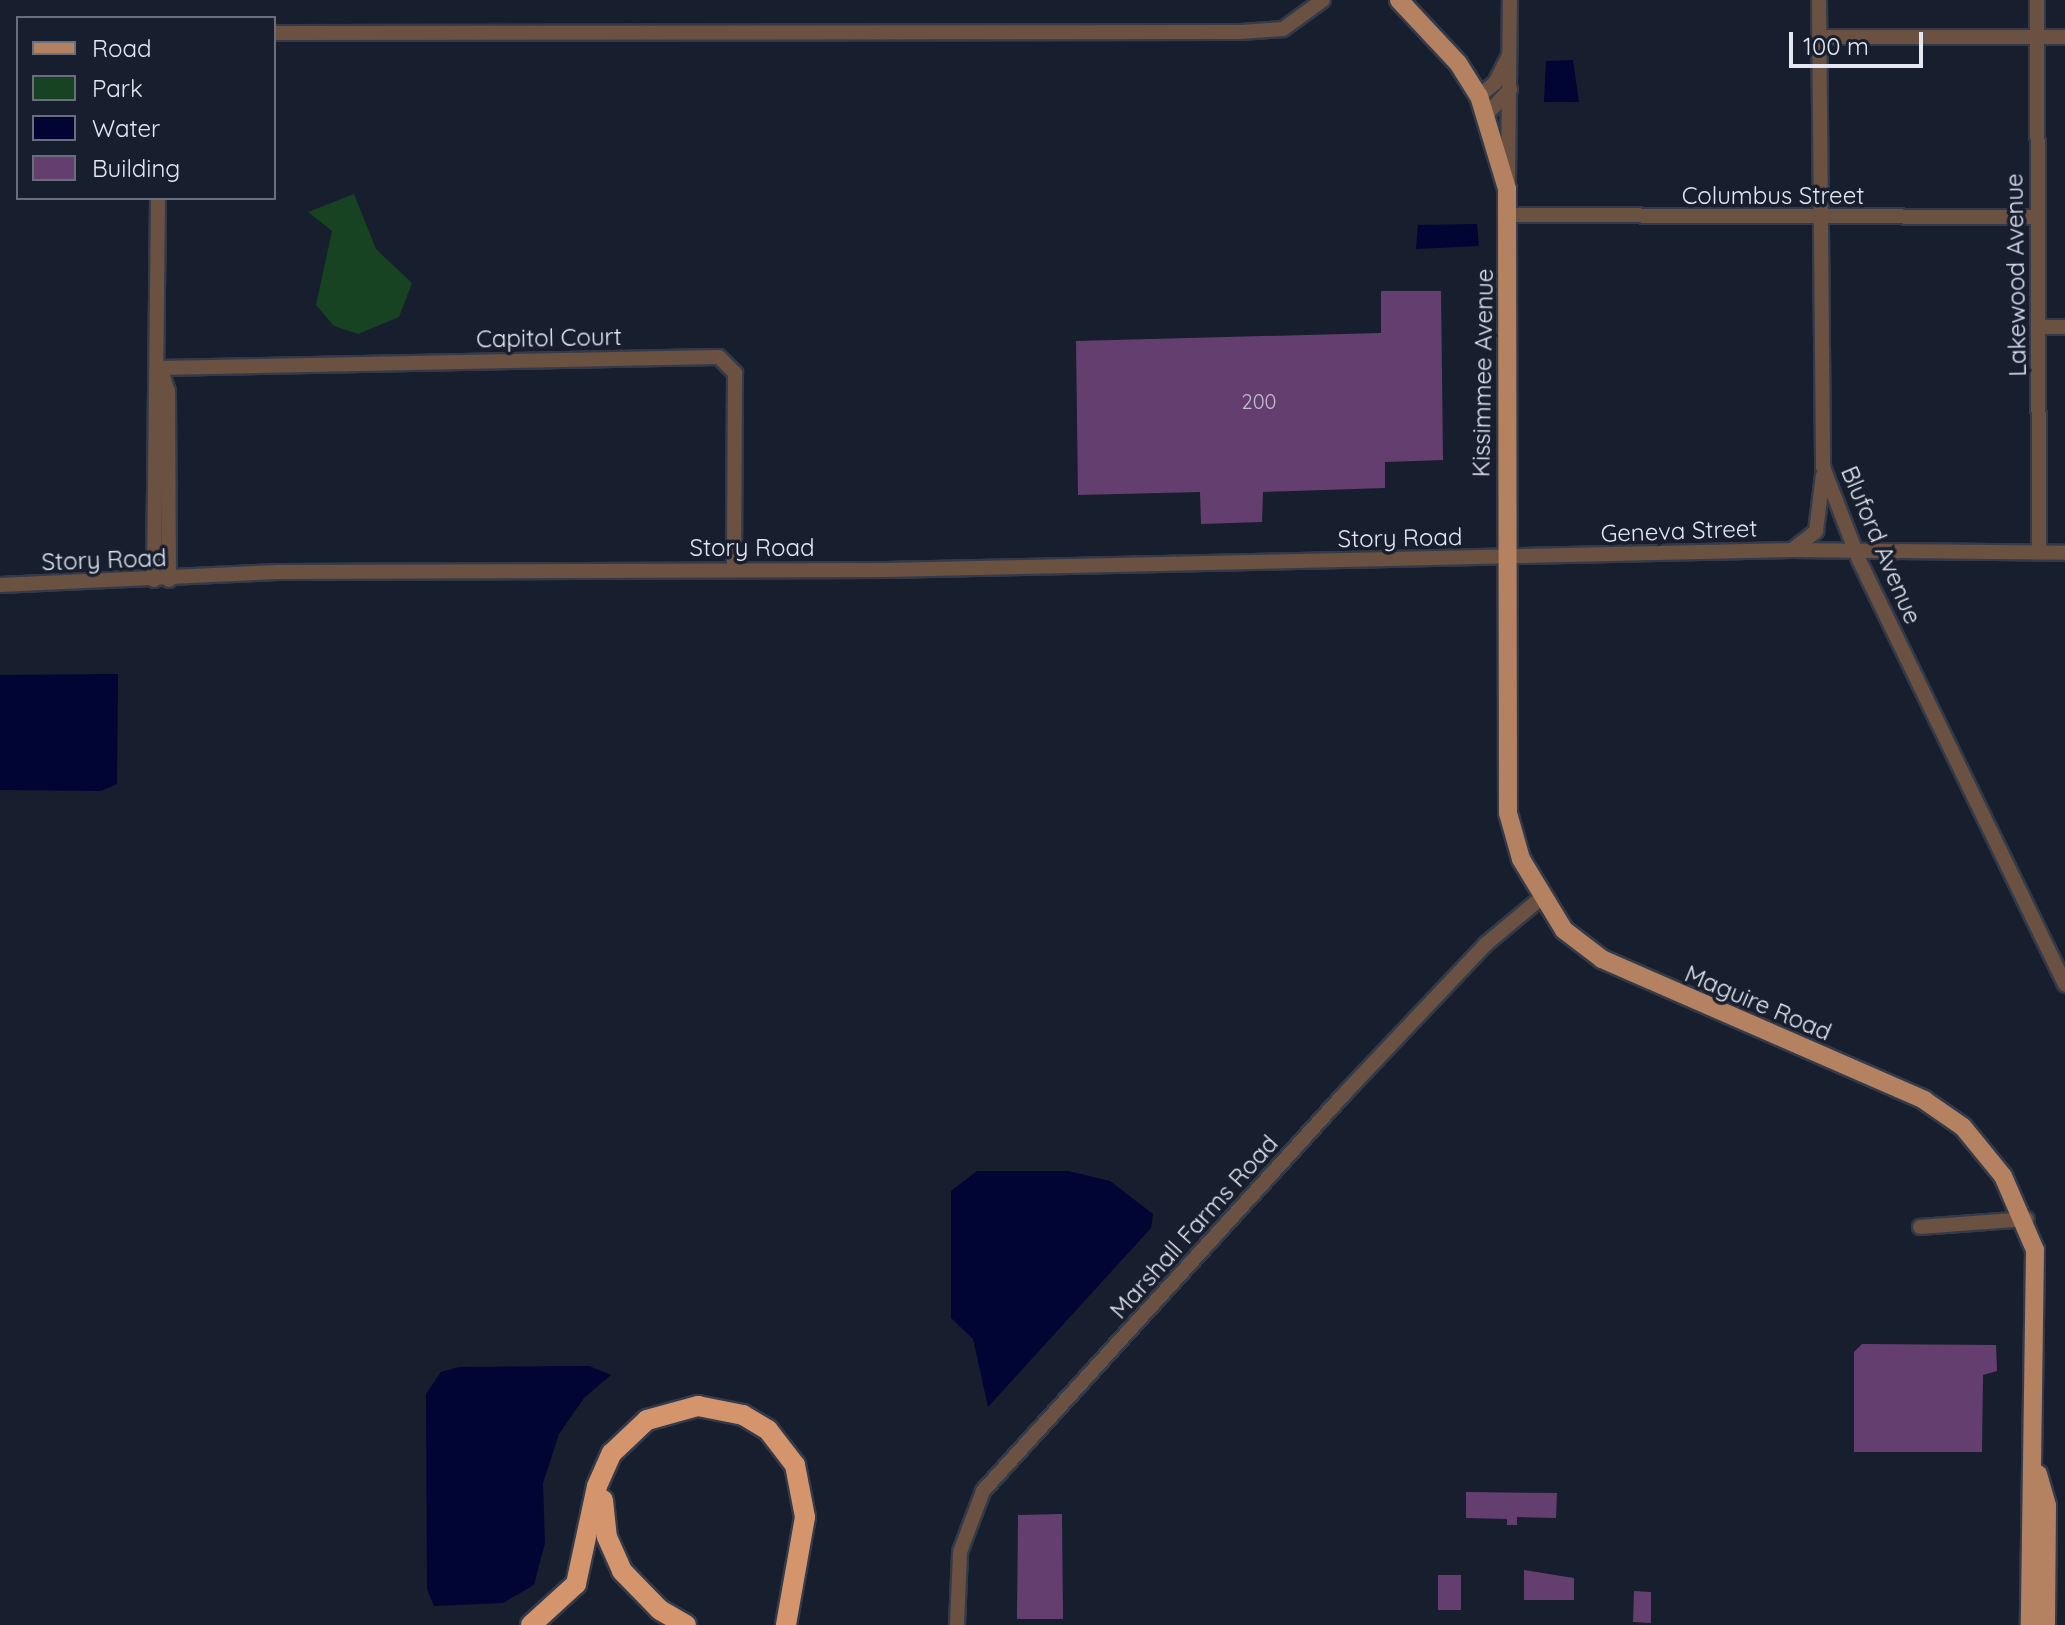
<!DOCTYPE html>
<style>
body{margin:0}
#map{position:relative;width:2065px;height:1625px;overflow:hidden;background:#171e2d;font-family:Quicksand,sans-serif}
div>[style]{position:absolute}
[style*='--x']{left:calc(var(--x)*1px);top:calc(var(--y)*1px);width:calc(var(--w)*1px);rotate:calc(var(--a)*1deg)}
.green>*{inset:0;background:#174323}
.water>*{inset:0;background:#000534}
.building>*{inset:0;background:#653e70}
.roads{filter:drop-shadow(2px 0 #333a49) drop-shadow(-2px 0 #333a49) drop-shadow(0 2px #333a49) drop-shadow(0 -2px #333a49)}
.minor>*{height:14px;margin:-7px;padding:0 7px;transform-origin:7px;border-radius:7px;background:#6a5141}
.major>*{height:18px;margin:-9px;padding:0 9px;transform-origin:9px;border-radius:9px;background:#b58261}
.highway>*{height:20px;margin:-10px;padding:0 10px;transform-origin:10px;border-radius:10px;background:#d4956d}
span{translate:-50% -50%;white-space:nowrap;text-align:center;line-height:1.15;-webkit-text-stroke:7px #171e2d;paint-order:stroke}
.number-label{font-size:20px;color:#c3bdd2}
.number-label span{-webkit-text-stroke-width:0}
.street-label{font-size:24px;color:#e2e7f2}
.legend{position:absolute;left:16px;top:16px;width:260px;height:184px;box-sizing:border-box;background:#171e2d;border:2px solid #686e7c;margin:0;padding:10px 14px;list-style:none;font-size:24px;color:#e2e7f2}
.legend li{display:flex;align-items:center;gap:16px;height:40px}
.legend b{width:40px;border:2px solid #686e7c}
.scale{position:absolute;left:1789px;top:32px;width:134px;height:36px;box-sizing:border-box;border:4px solid #e2e7f2;border-top:0;padding-left:10px;font-size:24px;line-height:28px;white-space:nowrap;color:#e2e7f2;-webkit-text-stroke:6px #171e2d;paint-order:stroke}
</style>
<div id="map">
<div class="green">
<i style="clip-path:polygon(354px 194px,376px 249px,412px 283px,399px 317px,358px 334px,334px 326px,316px 305px,332px 231px,308px 212px)"></i>
</div>
<div class="water">
<i style="clip-path:polygon(1573px 60px,1579px 102px,1544px 102px,1546px 61px)"></i>
<i style="clip-path:polygon(1477px 224px,1479px 246px,1416px 249px,1418px 225px)"></i>
<i style="clip-path:polygon(118px 674px,117px 784px,101px 791px,0 790px,0 675px)"></i>
<i style="clip-path:polygon(1068px 1171px,1110px 1181px,1153px 1214px,1151px 1228px,988px 1407px,973px 1339px,951px 1318px,951px 1191px,977px 1171px)"></i>
<i style="clip-path:polygon(589px 1366px,611px 1375px,584px 1398px,559px 1434px,543px 1483px,545px 1543px,534px 1585px,503px 1603px,434px 1606px,427px 1589px,426px 1394px,441px 1372px,459px 1367px)"></i>
</div>
<div class="building">
<i style="clip-path:polygon(1381px 291px,1441px 291px,1443px 460px,1385px 462px,1385px 488px,1263px 492px,1262px 522px,1201px 524px,1200px 492px,1078px 495px,1076px 341px,1381px 333px)"></i>
<i style="clip-path:polygon(1862px 1344px,1996px 1345px,1997px 1371px,1983px 1375px,1982px 1452px,1854px 1452px,1854px 1352px)"></i>
<i style="clip-path:polygon(1466px 1492px,1557px 1493px,1556px 1518px,1517px 1517px,1517px 1525px,1507px 1525px,1507px 1519px,1466px 1518px)"></i>
<i style="clip-path:polygon(1062px 1514px,1063px 1619px,1017px 1619px,1018px 1515px)"></i>
<i style="clip-path:polygon(1524px 1570px,1574px 1578px,1574px 1600px,1524px 1600px)"></i>
<i style="clip-path:polygon(1438px 1575px,1461px 1575px,1461px 1610px,1438px 1610px)"></i>
<i style="clip-path:polygon(1634px 1591px,1651px 1592px,1651px 1623px,1633px 1622px)"></i>
</div>
<div class="roads">
<div class="minor">
<i style="--x:1819;--y:0;--w:467;--a:89.5"></i>
<i style="--x:1823;--y:467;--w:100;--a:68.8"></i>
<i style="--x:1859;--y:560;--w:472;--a:64.1"></i>
<i style="--x:2037;--y:0;--w:550;--a:89.79"></i>
<i style="--x:274;--y:33;--w:967;--a:-0.06"></i>
<i style="--x:1241;--y:32;--w:42;--a:-4.1"></i>
<i style="--x:1283;--y:29;--w:49;--a:-35.9"></i>
<i style="--x:1822;--y:37;--w:243;--a:0"></i>
<i style="--x:1479;--y:96;--w:21;--a:-39"></i>
<i style="--x:1495;--y:83;--w:31;--a:-63"></i>
<i style="--x:1487;--y:114;--w:34;--a:-47"></i>
<i style="--x:1508;--y:183;--w:183;--a:-89.4"></i>
<i style="--x:1509;--y:215;--w:528;--a:0.22"></i>
<i style="--x:2040;--y:327;--w:25;--a:0"></i>
<i style="--x:160;--y:368;--w:559;--a:-1.13"></i>
<i style="--x:719;--y:357;--w:23;--a:45"></i>
<i style="--x:735;--y:373;--w:197;--a:90.3"></i>
<i style="--x:162;--y:373;--w:19;--a:72"></i>
<i style="--x:168;--y:391;--w:189;--a:89.7"></i>
<i style="--x:1792;--y:550;--w:31;--a:-38"></i>
<i style="--x:1816;--y:531;--w:56;--a:-82.9"></i>
<i style="--x:154;--y:580;--w:382;--a:-89.4"></i>
<i style="--x:0;--y:585;--w:278;--a:-2.7"></i>
<i style="--x:278;--y:572;--w:608;--a:-0.19"></i>
<i style="--x:886;--y:570;--w:906;--a:-1.26"></i>
<i style="--x:1792;--y:550;--w:273;--a:0.6"></i>
<i style="--x:1920;--y:1227;--w:107;--a:-4.3"></i>
<i style="--x:957;--y:1625;--w:73;--a:-87.6"></i>
<i style="--x:960;--y:1552;--w:65;--a:-69.3"></i>
<i style="--x:983;--y:1491;--w:539;--a:-47.7"></i>
<i style="--x:1346;--y:1092;--w:204;--a:-46.6"></i>
<i style="--x:1486;--y:944;--w:70;--a:-39.8"></i>
</div>
<div class="major">
<i style="--x:1399;--y:0;--w:86;--a:46.9"></i>
<i style="--x:1458;--y:63;--w:39;--a:58"></i>
<i style="--x:1479;--y:96;--w:97;--a:73.2"></i>
<i style="--x:1507;--y:189;--w:624;--a:89.91"></i>
<i style="--x:1508;--y:813;--w:48;--a:74.2"></i>
<i style="--x:1521;--y:859;--w:83;--a:58.8"></i>
<i style="--x:1564;--y:930;--w:48;--a:37.3"></i>
<i style="--x:1602;--y:959;--w:352;--a:23.6"></i>
<i style="--x:1924;--y:1100;--w:47;--a:34.7"></i>
<i style="--x:1963;--y:1127;--w:63;--a:50.8"></i>
<i style="--x:2003;--y:1176;--w:81;--a:66.6"></i>
<i style="--x:2035;--y:1250;--w:375;--a:90.8"></i>
<i style="--x:2038;--y:1474;--w:33;--a:74"></i>
<i style="--x:2047;--y:1506;--w:119;--a:90.5"></i>
</div>
<div class="highway">
<i style="--x:603;--y:1500;--w:37;--a:84"></i>
<i style="--x:607;--y:1537;--w:37;--a:66"></i>
<i style="--x:622;--y:1571;--w:54;--a:45.7"></i>
<i style="--x:660;--y:1610;--w:30;--a:30"></i>
<i style="--x:531;--y:1625;--w:61;--a:-42.3"></i>
<i style="--x:576;--y:1584;--w:100;--a:-77.9"></i>
<i style="--x:597;--y:1486;--w:36;--a:-66"></i>
<i style="--x:612;--y:1453;--w:48;--a:-43.3"></i>
<i style="--x:647;--y:1420;--w:53;--a:-15.4"></i>
<i style="--x:698;--y:1406;--w:46;--a:11.3"></i>
<i style="--x:743;--y:1415;--w:29;--a:31"></i>
<i style="--x:768;--y:1430;--w:44;--a:52.4"></i>
<i style="--x:795;--y:1465;--w:53;--a:79.1"></i>
<i style="--x:805;--y:1517;--w:110;--a:100"></i>
</div>
</div>
<div class="number-label">
<span style="left:1259px;top:401px">200</span>
</div>
<div class="street-label">
<span style="left:1773px;top:196px">Columbus Street</span>
<span style="left:2016px;top:275px;rotate:-91deg">Lakewood Avenue</span>
<span style="left:549px;top:338px;rotate:-1deg">Capitol Court</span>
<span style="left:1483px;top:373px;rotate:-89deg">Kissimmee Avenue</span>
<span style="left:1679px;top:531px;rotate:-2deg">Geneva Street</span>
<span style="left:1400px;top:538px;rotate:-1deg">Story Road</span>
<span style="left:1881px;top:545px;rotate:67deg">Bluford Avenue</span>
<span style="left:752px;top:548px">Story Road</span>
<span style="left:104px;top:560px;rotate:-2deg">Story Road</span>
<span style="left:1758px;top:1003px;rotate:23deg">Maguire Road</span>
<span style="left:1194px;top:1227px;rotate:-48deg">Marshall Farms Road</span>
</div>
<ul class="legend">
<li><b style="height:10px;background:#b58261"></b>Road</li>
<li><b style="height:22px;background:#174323"></b>Park</li>
<li><b style="height:22px;background:#000534"></b>Water</li>
<li><b style="height:22px;background:#653e70"></b>Building</li>
</ul>
<div class="scale">100 m</div>
</div>
